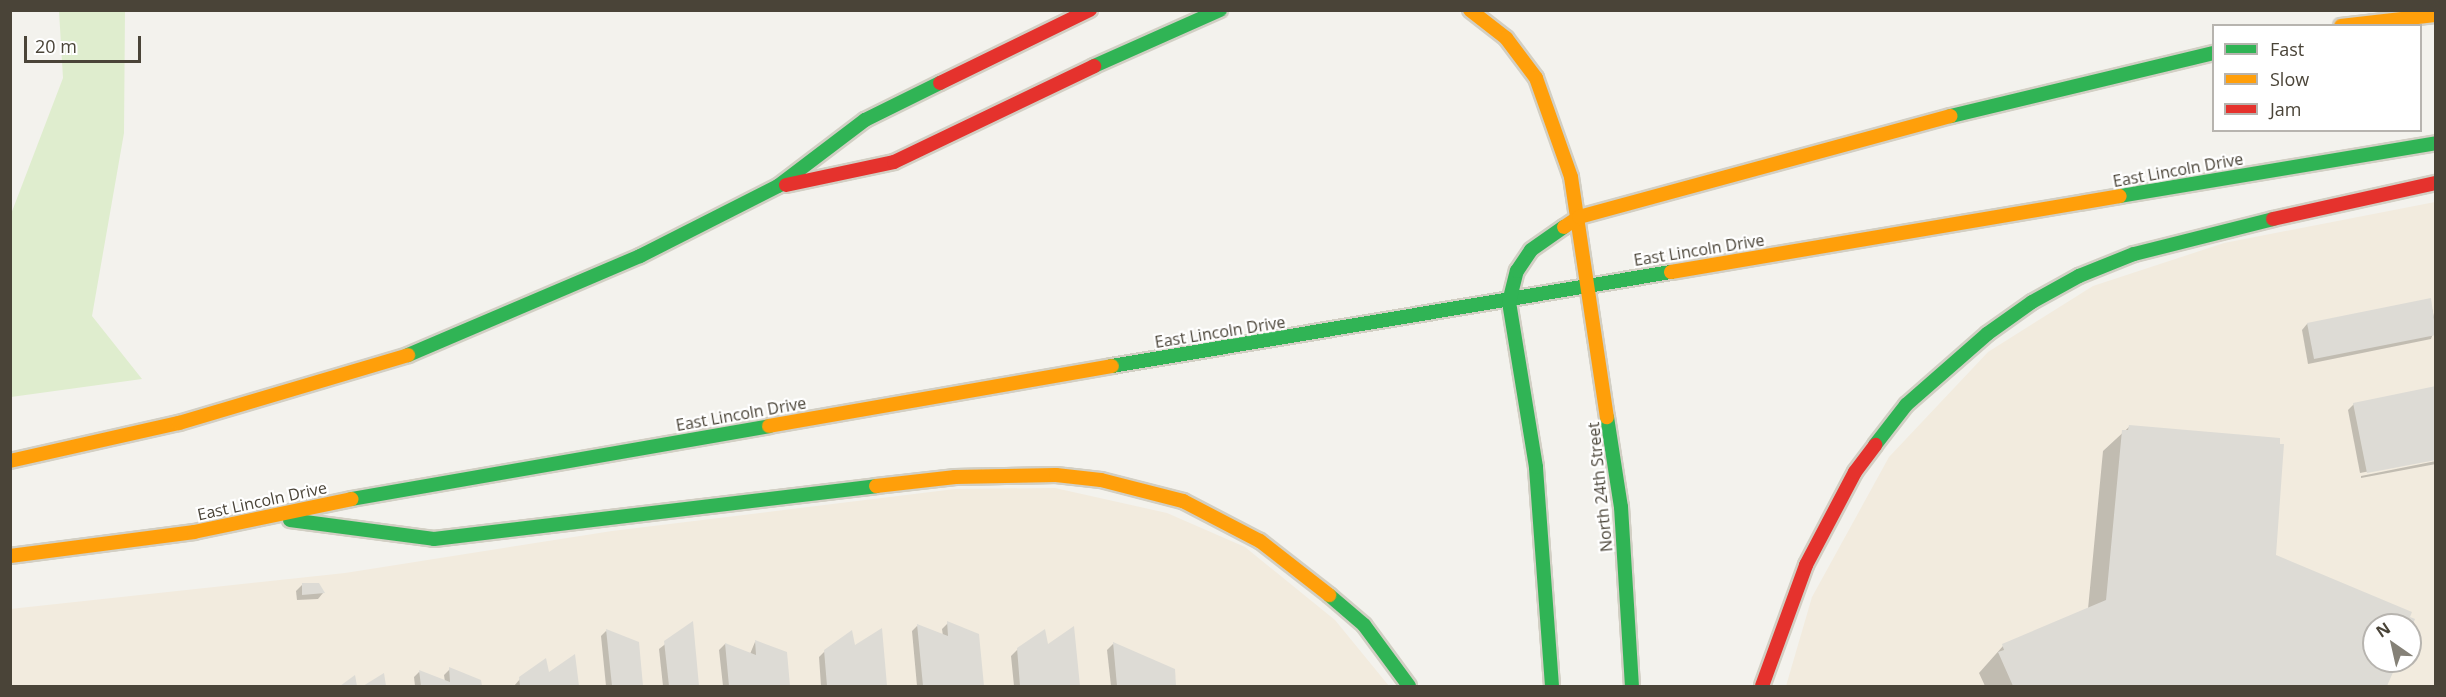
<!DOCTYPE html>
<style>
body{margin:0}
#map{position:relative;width:2446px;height:697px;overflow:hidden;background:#f3f2ed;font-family:"Open Sans",sans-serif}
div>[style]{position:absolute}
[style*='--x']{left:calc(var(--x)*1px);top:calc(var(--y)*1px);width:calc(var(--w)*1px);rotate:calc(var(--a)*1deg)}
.commercial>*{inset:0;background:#f2ebde}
.green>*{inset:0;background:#dfedce}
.shadow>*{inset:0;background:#0003}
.building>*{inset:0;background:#dddbd5}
.roads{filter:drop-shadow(2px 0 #d2cfc4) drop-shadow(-2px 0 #d2cfc4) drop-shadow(0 2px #d2cfc4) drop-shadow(0 -2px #d2cfc4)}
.fast>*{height:14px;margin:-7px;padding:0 7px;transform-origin:7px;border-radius:7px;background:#30b455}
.slow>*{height:14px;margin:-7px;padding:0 7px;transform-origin:7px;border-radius:7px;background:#ff9f0a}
.jam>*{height:14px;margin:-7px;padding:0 7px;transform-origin:7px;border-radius:7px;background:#e5322d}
span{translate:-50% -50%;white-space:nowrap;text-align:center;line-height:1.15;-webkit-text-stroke:4.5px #fff;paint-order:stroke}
.street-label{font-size:16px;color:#4a4438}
.frame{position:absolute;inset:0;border:12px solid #4a4438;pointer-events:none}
.legend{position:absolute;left:2212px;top:24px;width:210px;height:108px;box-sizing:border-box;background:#fff;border:2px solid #b7b4af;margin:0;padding:8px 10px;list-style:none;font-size:18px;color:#4a4438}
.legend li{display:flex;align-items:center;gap:12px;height:30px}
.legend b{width:30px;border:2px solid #b7b4af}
.north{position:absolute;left:2362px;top:613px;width:60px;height:60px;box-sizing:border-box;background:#fff;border:2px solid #b7b4af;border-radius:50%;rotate:326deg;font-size:16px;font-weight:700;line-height:24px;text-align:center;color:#4a4438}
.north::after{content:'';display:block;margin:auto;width:21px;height:27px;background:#858177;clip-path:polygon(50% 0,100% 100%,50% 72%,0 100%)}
.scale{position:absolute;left:24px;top:36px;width:117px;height:27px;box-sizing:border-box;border:3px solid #4a4438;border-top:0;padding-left:8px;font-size:18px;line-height:21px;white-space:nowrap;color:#4a4438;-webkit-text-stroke:4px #fff;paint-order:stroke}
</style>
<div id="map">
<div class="commercial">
<i style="clip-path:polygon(evenodd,2435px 202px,2435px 686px,1786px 686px,1812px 597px,1889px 457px,1988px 352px,2093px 286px,2224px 243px,2435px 202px,2374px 625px,2410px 625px,2410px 661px,2374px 661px,2374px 625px)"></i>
<i style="clip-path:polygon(1055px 488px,1167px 513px,1245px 547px,1335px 620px,1389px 686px,11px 686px,10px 609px,345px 573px,612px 531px,955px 489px)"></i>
</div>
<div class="green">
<i style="clip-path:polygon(59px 11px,125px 11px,124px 133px,92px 316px,142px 379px,11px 397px,11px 214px,63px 78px)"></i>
</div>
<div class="shadow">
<i style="clip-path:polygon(2430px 300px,2436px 326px,2431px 339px,2308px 364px,2302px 330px,2307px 324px)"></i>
<i style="clip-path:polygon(2354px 404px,2436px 458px,2360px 473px,2348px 410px)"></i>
<i style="clip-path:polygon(2129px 427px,2274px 556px,2413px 620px,2410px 627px,2374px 625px,2374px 661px,2396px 661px,2386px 686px,1985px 686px,1979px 673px,2003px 646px,2088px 609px,2103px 451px)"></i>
<i style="clip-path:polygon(2436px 461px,2436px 464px,2361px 478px,2361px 476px)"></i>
<i style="clip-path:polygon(302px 585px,323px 593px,318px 599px,297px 600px,296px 591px)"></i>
<i style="clip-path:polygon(948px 623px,978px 635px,982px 686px,917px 686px,912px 631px,917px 626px,943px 636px,942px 629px)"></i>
<i style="clip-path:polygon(691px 624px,697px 686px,663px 686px,659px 649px)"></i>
<i style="clip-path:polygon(1073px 629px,1078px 686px,1014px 686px,1011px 656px,1018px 649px,1047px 646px)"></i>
<i style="clip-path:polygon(880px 630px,885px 686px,821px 686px,819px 657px,825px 651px,854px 648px)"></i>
<i style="clip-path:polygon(606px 631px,637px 643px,641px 686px,606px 686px,601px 636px)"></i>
<i style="clip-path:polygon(755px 642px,785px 653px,788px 686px,723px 686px,719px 650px,725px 644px,750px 654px)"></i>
<i style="clip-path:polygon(1113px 644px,1173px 670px,1175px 686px,1111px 686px,1107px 650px)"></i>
<i style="clip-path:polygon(574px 657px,577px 686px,514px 686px,520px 679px,548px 674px)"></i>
<i style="clip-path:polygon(450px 669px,480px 681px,480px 686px,415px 686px,414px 677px,419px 672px,445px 682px,444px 675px)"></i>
</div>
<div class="building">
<i style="clip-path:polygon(2431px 298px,2436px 335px,2314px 359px,2307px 323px)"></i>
<i style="clip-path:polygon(2436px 386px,2436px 460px,2367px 473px,2353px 403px)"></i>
<i style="clip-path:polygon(2129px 425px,2280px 438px,2280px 444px,2284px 444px,2276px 555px,2412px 612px,2410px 617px,2415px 619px,2410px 631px,2410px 625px,2374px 625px,2374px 661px,2398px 661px,2387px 686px,2013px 686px,1998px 652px,2004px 650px,2002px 644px,2106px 600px,2122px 430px,2128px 430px)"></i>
<i style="clip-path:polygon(302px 583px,319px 583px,325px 593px,302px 595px)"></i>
<i style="clip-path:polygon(693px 621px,699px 686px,669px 686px,664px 641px)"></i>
<i style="clip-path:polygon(947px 621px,979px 634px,984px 686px,923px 686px,917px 624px,948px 636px)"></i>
<i style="clip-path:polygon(1074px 626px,1080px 686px,1020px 686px,1017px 648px,1045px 629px,1048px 644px)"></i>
<i style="clip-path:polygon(882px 628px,887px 686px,827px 686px,824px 650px,852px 630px,855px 645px)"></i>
<i style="clip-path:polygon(606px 629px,639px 642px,643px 686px,612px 686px)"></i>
<i style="clip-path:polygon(755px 640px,787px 652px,790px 686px,729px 686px,725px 643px,756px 655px)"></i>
<i style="clip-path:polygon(1113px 642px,1175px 669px,1176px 686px,1117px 686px)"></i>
<i style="clip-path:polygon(575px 654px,579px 686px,520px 686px,519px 677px,546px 658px,549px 672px)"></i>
<i style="clip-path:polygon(449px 667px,481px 680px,482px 686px,421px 686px,419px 670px,450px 682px)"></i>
<i style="clip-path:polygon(384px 673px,386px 686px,363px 686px)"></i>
<i style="clip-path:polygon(355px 675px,357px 686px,340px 686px)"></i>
</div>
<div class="roads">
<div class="fast">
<i style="--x:1094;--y:66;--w:138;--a:-24"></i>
<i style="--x:1951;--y:116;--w:270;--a:-13.5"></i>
<i style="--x:2120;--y:196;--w:320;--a:-9.5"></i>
<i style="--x:408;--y:355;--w:252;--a:-23.1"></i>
<i style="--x:640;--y:256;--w:155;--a:-26.9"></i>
<i style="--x:778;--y:186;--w:109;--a:-37.2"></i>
<i style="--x:865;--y:120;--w:84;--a:-26.3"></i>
<i style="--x:1112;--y:366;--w:567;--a:-9.55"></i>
<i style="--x:1607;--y:417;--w:91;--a:81.2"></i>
<i style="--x:1621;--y:507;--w:179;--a:86.5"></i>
<i style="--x:1875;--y:445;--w:51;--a:-52.2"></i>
<i style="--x:1906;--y:405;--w:108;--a:-41.2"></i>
<i style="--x:1987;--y:334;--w:55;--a:-35.4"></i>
<i style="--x:2032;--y:302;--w:54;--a:-29"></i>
<i style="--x:2079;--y:276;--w:59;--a:-21.8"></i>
<i style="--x:2134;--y:254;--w:143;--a:-14.1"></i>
<i style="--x:352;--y:499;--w:423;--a:-9.9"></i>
<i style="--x:290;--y:520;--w:145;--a:7.5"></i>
<i style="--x:434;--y:539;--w:445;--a:-6.8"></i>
<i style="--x:1329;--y:595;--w:46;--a:40.6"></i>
<i style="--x:1364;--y:625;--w:76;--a:53.6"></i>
<i style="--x:1552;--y:686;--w:220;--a:-94.2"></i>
<i style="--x:1536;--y:467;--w:167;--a:-99.3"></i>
<i style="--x:1509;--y:302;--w:32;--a:-76"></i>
<i style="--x:1517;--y:271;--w:25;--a:-56"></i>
<i style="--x:1531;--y:250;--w:40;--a:-34.9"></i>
</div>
<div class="slow">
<i style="--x:1470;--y:10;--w:46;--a:37.9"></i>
<i style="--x:1506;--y:38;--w:50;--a:53.1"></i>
<i style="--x:1536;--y:78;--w:105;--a:70.5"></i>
<i style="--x:1571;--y:177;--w:243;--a:81.5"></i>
<i style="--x:2341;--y:26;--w:96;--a:-6.6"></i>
<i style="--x:1564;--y:227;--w:18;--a:-34"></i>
<i style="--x:1579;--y:217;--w:385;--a:-15.2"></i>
<i style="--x:1671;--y:272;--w:455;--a:-9.6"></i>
<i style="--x:769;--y:426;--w:348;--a:-9.9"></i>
<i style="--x:10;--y:461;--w:173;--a:-12.7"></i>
<i style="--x:179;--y:423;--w:239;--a:-16.5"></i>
<i style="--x:876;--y:486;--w:80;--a:-6.5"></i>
<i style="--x:955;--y:477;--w:101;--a:-1.1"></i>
<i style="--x:1056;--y:475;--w:45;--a:6.3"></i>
<i style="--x:1101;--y:480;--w:85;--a:14.4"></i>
<i style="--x:1183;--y:501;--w:87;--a:27.5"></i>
<i style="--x:1260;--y:541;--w:88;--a:38"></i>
<i style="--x:10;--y:556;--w:186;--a:-7.4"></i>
<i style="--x:194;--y:532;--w:161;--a:-11.8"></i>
</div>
<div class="jam">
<i style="--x:940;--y:83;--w:167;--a:-26"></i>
<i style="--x:786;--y:185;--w:110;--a:-12"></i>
<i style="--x:894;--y:162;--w:222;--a:-25.6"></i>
<i style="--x:2273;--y:219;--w:167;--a:-12.5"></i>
<i style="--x:1762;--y:686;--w:129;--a:-70"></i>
<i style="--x:1806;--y:565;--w:105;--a:-62.2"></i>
<i style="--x:1855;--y:472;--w:34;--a:-53"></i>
</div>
</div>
<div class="street-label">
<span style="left:2178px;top:170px;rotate:-10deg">East Lincoln Drive</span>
<span style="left:1699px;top:250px;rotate:-9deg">East Lincoln Drive</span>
<span style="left:1220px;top:332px;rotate:-9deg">East Lincoln Drive</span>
<span style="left:741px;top:414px;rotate:-10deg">East Lincoln Drive</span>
<span style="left:1600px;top:487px;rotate:-96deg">North 24th Street</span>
<span style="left:262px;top:501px;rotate:-12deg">East Lincoln Drive</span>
</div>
<div class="frame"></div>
<ul class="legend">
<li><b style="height:8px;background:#30b455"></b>Fast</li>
<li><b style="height:8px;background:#ff9f0a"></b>Slow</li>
<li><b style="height:8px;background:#e5322d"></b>Jam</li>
</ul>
<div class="north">N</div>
<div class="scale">20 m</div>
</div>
